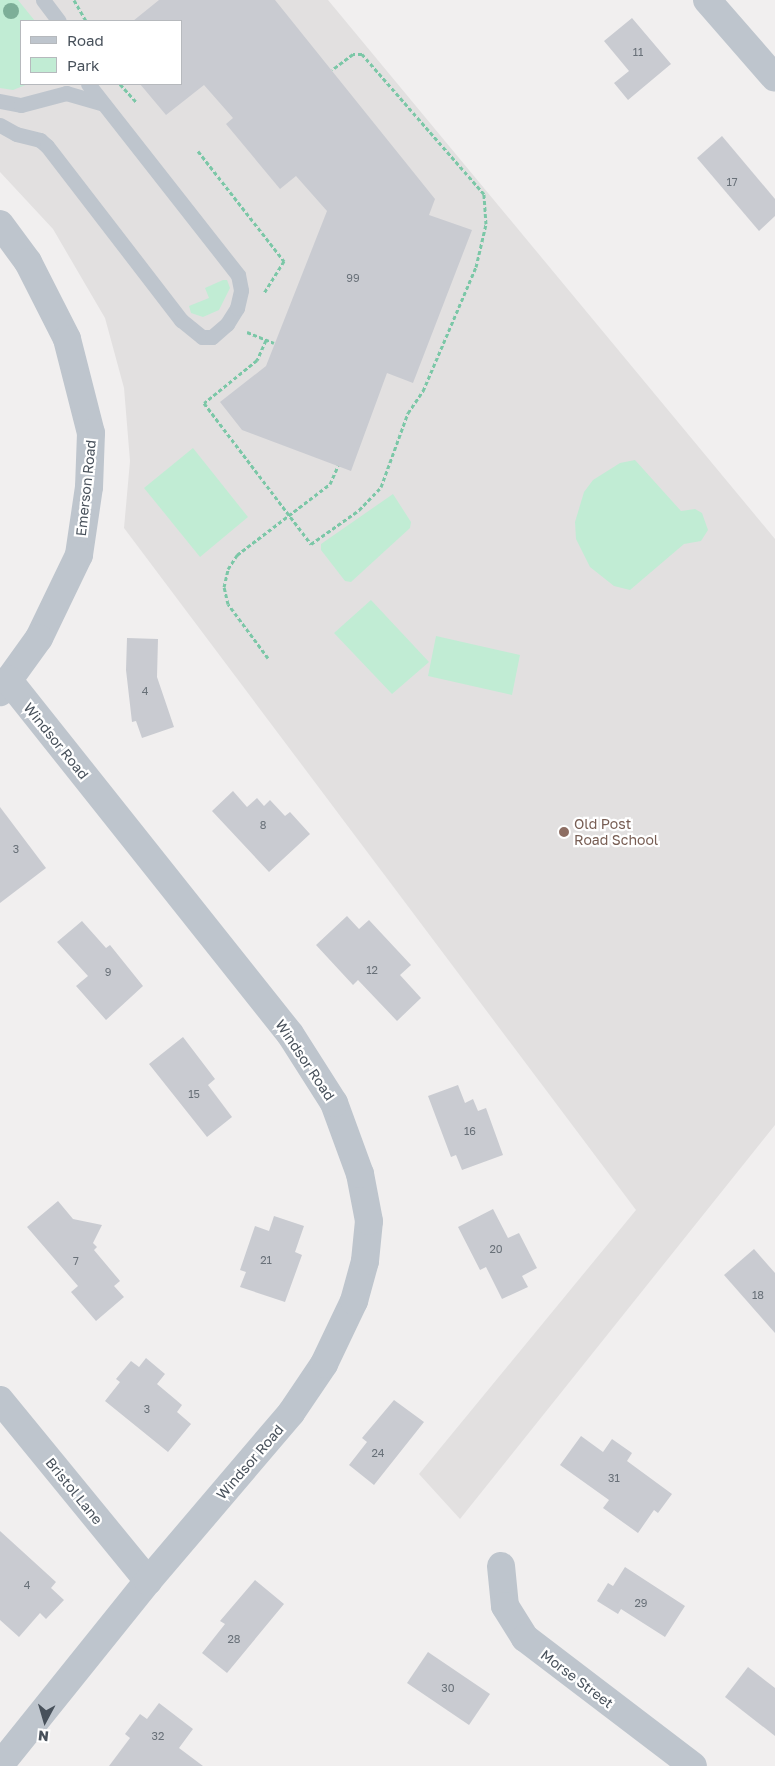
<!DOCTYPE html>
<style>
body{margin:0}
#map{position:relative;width:775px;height:1766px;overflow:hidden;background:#f1efef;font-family:"Golos Text",sans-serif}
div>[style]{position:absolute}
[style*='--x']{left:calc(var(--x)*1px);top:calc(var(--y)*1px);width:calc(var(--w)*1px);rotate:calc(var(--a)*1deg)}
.education>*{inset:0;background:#e2e0e0}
.green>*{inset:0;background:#c1ecd4}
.building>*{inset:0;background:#c9cbd1}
.path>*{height:3px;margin-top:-1.5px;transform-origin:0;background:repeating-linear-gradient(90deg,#7bc7a7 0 4px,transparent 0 6.5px)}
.service>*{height:15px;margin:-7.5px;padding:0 7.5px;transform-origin:7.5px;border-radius:7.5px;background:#bec5cd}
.minor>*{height:28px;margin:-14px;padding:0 14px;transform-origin:14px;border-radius:14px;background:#bec5cd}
.trees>*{width:16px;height:16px;margin:-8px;border-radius:50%;background:#7dae98}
.dots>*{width:14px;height:14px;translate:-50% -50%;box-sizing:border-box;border:2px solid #fff;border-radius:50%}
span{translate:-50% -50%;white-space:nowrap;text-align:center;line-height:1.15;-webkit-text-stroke:4.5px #fff;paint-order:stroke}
.number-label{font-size:11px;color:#687078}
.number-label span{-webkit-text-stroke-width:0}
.street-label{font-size:14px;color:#48515b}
.education-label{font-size:14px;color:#785e54}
.left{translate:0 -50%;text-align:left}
.legend{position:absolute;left:20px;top:20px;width:162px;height:65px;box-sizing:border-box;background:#fff;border:1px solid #b6b9bd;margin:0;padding:6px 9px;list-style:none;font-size:15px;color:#48515b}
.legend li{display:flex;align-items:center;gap:10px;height:25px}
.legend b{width:25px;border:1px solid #b6b9bd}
.north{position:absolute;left:20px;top:1696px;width:50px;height:50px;-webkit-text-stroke:4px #fff;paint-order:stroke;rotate:186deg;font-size:14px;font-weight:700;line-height:20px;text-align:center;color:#48515b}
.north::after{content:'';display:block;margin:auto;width:18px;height:22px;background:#48515b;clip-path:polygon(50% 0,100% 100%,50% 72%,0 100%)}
</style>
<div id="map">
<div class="education">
<i style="clip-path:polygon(evenodd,0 0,328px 0,775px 539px,775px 1125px,460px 1519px,419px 1474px,636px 1210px,124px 528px,130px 461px,124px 388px,105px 318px,53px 229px,0 172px,0 0,21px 21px,181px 21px,181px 84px,21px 84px,21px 21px)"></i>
</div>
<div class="green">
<i style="clip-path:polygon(0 0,18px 0,35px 21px,21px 21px,21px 84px,28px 84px,13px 90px,0 88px)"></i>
<i style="clip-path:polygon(223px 280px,227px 280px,230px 288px,219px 310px,203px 317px,191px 313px,189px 306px,209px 298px,205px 288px)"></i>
<i style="clip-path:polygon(193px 448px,248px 517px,200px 557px,144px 488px)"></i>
<i style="clip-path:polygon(635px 460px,681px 511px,695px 509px,702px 513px,708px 530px,701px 541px,684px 544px,630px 590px,614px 586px,590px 567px,576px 539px,575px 522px,584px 492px,593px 480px,620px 463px)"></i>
<i style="clip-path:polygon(393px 494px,411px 522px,410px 528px,351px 582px,345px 581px,321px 550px,321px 544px)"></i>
<i style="clip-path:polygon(371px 600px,429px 662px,392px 694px,334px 633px)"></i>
<i style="clip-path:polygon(436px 636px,520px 655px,512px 695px,428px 676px)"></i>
</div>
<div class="building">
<i style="clip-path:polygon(159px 0,275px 0,435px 199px,429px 215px,472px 230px,413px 383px,387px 373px,351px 471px,242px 430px,220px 402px,266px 366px,327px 211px,296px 176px,280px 189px,226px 124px,233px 118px,204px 85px,166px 115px,140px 84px,181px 84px,181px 21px,133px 21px)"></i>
<i style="clip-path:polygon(632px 18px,671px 64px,628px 100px,614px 83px,629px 71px,604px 41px)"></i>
<i style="clip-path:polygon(722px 136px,775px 199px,775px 216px,759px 231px,697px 158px)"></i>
<i style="clip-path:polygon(127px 638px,158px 639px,157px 677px,174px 727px,142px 738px,136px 721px,132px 722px,126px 670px)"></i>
<i style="clip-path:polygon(233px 791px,247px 807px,257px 798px,264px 806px,270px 800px,285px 816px,290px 812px,310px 834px,269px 872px,212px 811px)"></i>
<i style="clip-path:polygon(0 807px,46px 868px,0 903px)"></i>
<i style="clip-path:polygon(347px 916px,359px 929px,369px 920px,411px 965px,400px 975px,421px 998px,397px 1021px,358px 980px,353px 985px,316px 945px)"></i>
<i style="clip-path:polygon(82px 921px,106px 948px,110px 945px,143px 986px,106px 1020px,76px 986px,88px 976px,57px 942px)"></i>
<i style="clip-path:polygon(183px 1037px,215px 1079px,208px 1085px,232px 1117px,207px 1137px,149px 1064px)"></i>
<i style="clip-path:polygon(458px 1085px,465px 1103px,473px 1099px,478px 1111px,486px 1108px,503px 1155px,462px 1170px,456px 1155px,451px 1157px,428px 1096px)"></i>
<i style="clip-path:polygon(58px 1201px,73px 1219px,102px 1225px,93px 1243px,97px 1247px,94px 1250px,120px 1281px,114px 1286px,124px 1297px,96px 1321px,71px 1292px,78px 1286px,27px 1227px)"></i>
<i style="clip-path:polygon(493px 1209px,508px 1238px,519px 1233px,537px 1268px,522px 1276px,528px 1287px,502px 1299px,486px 1267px,480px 1270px,458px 1227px)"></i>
<i style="clip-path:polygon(274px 1216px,304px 1226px,295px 1252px,302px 1255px,285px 1302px,240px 1287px,246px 1272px,240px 1270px,255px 1226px,269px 1231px)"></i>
<i style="clip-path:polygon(754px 1249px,775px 1273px,775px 1333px,724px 1275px)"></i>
<i style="clip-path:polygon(146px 1358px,165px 1374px,157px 1384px,182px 1405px,177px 1412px,191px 1424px,168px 1452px,105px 1401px,120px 1382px,116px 1379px,131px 1361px,139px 1367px)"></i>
<i style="clip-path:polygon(394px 1400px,424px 1422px,374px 1485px,349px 1465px,367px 1442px,362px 1438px)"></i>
<i style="clip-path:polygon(581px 1436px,603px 1452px,612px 1439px,632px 1453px,627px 1461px,672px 1494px,658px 1513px,654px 1510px,638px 1533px,603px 1508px,609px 1500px,560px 1465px)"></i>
<i style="clip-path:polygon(0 1531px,56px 1582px,51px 1588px,64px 1600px,46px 1619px,40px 1613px,19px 1637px,0 1620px)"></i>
<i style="clip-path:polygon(625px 1567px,685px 1606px,665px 1637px,621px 1609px,618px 1614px,597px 1601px,608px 1583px,613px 1586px)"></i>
<i style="clip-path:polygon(255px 1580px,284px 1604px,227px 1673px,202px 1653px,225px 1624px,220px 1621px)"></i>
<i style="clip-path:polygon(428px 1652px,490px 1694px,469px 1725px,407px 1683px)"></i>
<i style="clip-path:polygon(748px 1667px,775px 1688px,775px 1736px,725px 1697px)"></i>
<i style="clip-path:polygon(159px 1703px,193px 1729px,179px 1748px,203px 1766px,109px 1766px,130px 1738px,125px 1734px,140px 1714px,147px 1719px)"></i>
</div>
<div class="path">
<i style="--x:74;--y:0;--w:24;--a:60"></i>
<i style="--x:120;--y:84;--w:25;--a:48"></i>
<i style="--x:198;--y:151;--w:140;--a:52"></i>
<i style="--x:284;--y:261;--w:38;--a:122"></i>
<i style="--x:247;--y:332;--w:29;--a:22"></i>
<i style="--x:266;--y:340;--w:22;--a:114"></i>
<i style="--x:257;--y:360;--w:68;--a:140.9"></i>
<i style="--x:204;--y:403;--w:177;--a:52.8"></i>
<i style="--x:311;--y:544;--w:59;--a:-35.3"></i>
<i style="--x:359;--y:510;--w:32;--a:-46"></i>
<i style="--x:381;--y:487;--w:79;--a:-70"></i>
<i style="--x:408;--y:413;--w:27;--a:-56"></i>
<i style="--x:423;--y:391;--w:135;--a:-66.9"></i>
<i style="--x:476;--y:267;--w:44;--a:-76.9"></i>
<i style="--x:486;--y:224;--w:30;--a:-94"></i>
<i style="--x:484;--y:194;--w:186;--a:-131.1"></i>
<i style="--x:362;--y:54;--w:9;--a:180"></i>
<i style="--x:353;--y:54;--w:26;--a:143"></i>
<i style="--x:268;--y:658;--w:67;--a:-126.5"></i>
<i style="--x:228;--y:604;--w:17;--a:-103"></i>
<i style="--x:224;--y:587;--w:18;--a:-77"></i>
<i style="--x:228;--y:569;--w:17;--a:-57"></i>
<i style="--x:237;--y:555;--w:117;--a:-37.4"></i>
<i style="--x:330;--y:484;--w:20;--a:-66"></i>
</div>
<div class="service">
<i style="--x:43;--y:0;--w:26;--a:53"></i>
<i style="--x:0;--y:101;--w:21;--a:11"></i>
<i style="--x:21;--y:105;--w:47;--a:-14.9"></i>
<i style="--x:66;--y:93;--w:37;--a:16"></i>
<i style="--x:0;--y:125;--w:18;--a:29"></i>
<i style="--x:16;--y:134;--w:25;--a:14"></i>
<i style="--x:40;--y:140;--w:9;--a:41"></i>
<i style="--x:47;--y:146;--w:220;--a:52.4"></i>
<i style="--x:181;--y:320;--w:27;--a:39"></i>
<i style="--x:202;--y:337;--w:10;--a:0"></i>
<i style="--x:212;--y:337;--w:20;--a:-41"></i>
<i style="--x:227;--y:324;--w:19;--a:-58"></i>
<i style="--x:237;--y:308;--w:18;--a:-77"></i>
<i style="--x:241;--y:290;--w:15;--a:-101"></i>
<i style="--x:238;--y:275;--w:243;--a:-128.1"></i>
</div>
<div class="minor">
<i style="--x:707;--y:0;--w:103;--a:48.9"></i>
<i style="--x:0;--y:224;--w:47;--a:53.6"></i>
<i style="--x:28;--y:262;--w:86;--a:63.1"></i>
<i style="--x:67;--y:339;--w:97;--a:75.7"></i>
<i style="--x:91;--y:433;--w:54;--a:92.1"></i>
<i style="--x:89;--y:487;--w:69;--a:98.4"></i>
<i style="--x:79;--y:555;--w:92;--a:115.7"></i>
<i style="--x:39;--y:638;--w:67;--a:125.8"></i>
<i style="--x:0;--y:1400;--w:234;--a:50.7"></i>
<i style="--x:501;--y:1566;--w:40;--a:84.3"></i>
<i style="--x:505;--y:1606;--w:38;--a:58"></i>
<i style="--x:525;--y:1638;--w:211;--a:37.3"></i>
<i style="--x:0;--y:1765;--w:236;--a:-51.2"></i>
<i style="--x:148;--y:1581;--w:221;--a:-49.6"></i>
<i style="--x:291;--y:1413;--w:59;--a:-56"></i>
<i style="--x:324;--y:1364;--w:70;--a:-64.5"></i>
<i style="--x:354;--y:1301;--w:41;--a:-74.6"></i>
<i style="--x:365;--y:1261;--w:40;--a:-84.3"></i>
<i style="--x:369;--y:1221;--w:48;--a:-100.8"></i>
<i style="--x:360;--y:1174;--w:76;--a:-110.1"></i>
<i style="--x:334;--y:1103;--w:82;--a:-122.5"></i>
<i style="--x:290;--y:1034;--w:453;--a:-128.5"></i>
</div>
<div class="trees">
<i style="left:11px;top:11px"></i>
</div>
<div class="dots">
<i style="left:564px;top:832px;background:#8d6e63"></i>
</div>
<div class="number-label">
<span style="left:638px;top:52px">11</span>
<span style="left:732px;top:182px">17</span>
<span style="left:353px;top:278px">99</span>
<span style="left:145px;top:691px">4</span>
<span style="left:263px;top:825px">8</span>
<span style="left:16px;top:849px">3</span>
<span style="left:372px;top:970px">12</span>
<span style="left:108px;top:972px">9</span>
<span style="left:194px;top:1094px">15</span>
<span style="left:470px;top:1131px">16</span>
<span style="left:496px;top:1249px">20</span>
<span style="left:266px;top:1260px">21</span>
<span style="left:76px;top:1261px">7</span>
<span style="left:758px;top:1295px">18</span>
<span style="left:147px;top:1409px">3</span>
<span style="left:378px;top:1453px">24</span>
<span style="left:614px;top:1478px">31</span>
<span style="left:27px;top:1585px">4</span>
<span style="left:641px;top:1603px">29</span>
<span style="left:234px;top:1639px">28</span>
<span style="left:448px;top:1688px">30</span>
<span style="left:158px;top:1736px">32</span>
</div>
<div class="street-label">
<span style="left:86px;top:488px;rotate:-84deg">Emerson Road</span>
<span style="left:56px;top:741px;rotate:51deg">Windsor Road</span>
<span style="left:305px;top:1060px;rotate:56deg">Windsor Road</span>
<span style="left:250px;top:1462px;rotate:-49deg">Windsor Road</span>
<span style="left:74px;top:1491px;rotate:51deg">Bristol Lane</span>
<span style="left:577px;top:1679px;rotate:37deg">Morse Street</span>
</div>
<div class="education-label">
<span class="left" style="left:574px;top:832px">Old Post<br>Road School</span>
</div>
<ul class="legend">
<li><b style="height:6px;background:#bec5cd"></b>Road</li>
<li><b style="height:14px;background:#c1ecd4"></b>Park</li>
</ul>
<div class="north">N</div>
</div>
